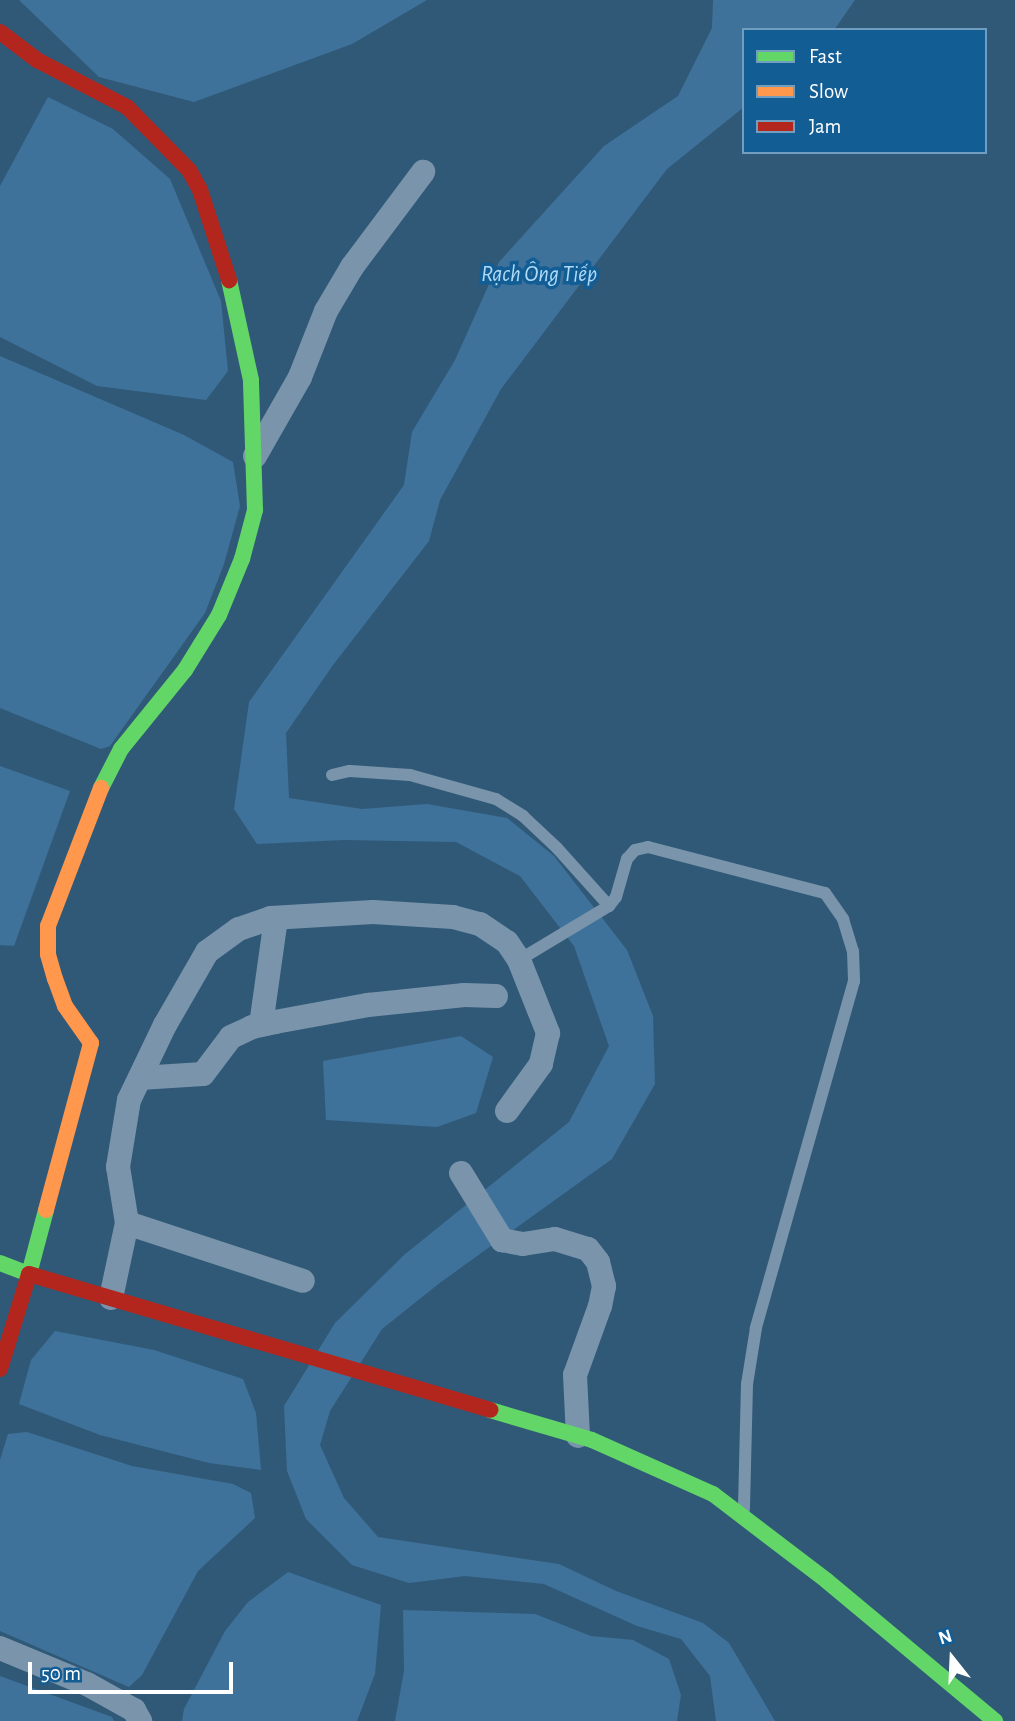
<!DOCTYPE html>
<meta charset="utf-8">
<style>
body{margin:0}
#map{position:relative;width:1015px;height:1721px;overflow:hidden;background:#305978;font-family:"Alegreya Sans",sans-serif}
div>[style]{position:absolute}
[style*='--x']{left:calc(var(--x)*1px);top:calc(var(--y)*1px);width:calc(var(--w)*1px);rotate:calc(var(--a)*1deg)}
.water>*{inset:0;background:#3f729a}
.lane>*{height:12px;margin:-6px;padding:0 6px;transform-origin:6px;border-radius:6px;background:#7a95ab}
.street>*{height:24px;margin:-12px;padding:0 12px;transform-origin:12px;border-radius:12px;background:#7a95ab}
.fast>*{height:16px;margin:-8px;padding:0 8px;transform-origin:8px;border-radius:8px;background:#63d668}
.slow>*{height:16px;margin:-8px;padding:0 8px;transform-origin:8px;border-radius:8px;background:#ff974d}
.jam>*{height:16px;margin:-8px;padding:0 8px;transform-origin:8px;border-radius:8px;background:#b3261e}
span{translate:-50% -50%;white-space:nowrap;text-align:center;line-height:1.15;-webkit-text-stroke:7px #135d95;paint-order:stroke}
.water-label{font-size:23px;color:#afdbf9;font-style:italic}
.legend{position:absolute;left:742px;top:28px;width:245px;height:126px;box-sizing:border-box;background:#135d95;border:2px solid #719ebf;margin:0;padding:9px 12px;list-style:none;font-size:21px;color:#fff}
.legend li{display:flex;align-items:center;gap:14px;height:35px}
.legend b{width:35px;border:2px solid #719ebf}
.north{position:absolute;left:917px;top:1623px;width:70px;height:70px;-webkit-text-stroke:5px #135d95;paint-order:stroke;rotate:342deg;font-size:19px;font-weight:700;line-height:28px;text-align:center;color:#fff}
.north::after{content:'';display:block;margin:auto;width:24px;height:32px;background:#fff;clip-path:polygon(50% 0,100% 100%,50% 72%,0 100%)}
.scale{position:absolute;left:28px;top:1662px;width:205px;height:32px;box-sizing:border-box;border:4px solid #fff;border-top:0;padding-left:9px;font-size:21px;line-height:24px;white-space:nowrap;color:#fff;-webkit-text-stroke:5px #135d95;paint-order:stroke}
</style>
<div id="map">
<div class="water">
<i style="clip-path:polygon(19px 0,427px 0,352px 44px,194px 102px,99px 77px)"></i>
<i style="clip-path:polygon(713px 0,855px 0,834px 30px,744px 30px,744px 107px,667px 169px,501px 389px,440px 500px,429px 541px,333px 665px,286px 733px,289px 798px,362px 809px,427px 804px,507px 818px,554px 856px,627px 950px,653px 1016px,655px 1084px,612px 1159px,441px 1282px,382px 1329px,330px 1411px,320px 1445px,344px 1498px,378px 1537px,559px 1564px,616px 1591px,703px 1623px,729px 1643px,775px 1721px,716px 1721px,710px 1676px,681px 1639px,637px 1626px,544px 1584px,465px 1576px,409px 1583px,352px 1565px,306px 1519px,287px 1471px,284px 1406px,335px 1323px,404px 1255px,569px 1122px,609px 1046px,574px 946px,520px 876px,456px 842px,344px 840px,257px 844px,234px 809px,249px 702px,404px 485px,412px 432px,455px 360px,499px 262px,604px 146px,678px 96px,712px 28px)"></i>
<i style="clip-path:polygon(48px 97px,113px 129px,170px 179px,221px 301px,228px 371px,206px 400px,97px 386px,0 337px,0 186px)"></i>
<i style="clip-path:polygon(0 356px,184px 435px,233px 462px,240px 506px,224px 564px,205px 613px,110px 746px,101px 749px,0 708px)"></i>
<i style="clip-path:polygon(0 766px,70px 791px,14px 946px,0 945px)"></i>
<i style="clip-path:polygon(461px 1036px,493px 1057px,476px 1113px,437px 1127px,326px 1120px,323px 1061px)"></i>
<i style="clip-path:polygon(55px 1331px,154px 1350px,243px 1379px,256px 1413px,261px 1470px,209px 1463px,100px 1435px,19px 1404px,31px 1360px)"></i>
<i style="clip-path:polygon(27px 1432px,132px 1466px,233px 1484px,251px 1493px,255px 1518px,198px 1571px,142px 1675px,129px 1687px,0 1631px,0 1460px,8px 1434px)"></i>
<i style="clip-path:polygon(288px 1572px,381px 1605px,375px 1674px,357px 1721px,182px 1721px,184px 1709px,225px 1631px,248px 1602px)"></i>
<i style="clip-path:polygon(403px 1610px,535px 1614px,591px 1636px,633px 1640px,669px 1659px,681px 1695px,677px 1721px,395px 1721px,404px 1671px)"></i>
<i style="clip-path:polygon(0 1676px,112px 1717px,114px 1721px,0 1721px)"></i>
</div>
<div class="lane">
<i style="--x:332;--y:775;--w:18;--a:-13"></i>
<i style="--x:350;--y:771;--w:60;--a:3.8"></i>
<i style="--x:410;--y:775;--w:89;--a:15.6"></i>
<i style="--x:496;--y:799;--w:32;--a:32"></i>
<i style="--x:523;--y:816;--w:47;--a:43.3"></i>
<i style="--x:557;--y:848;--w:78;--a:48.1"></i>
<i style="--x:519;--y:960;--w:105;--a:-31"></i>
<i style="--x:609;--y:906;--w:11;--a:-52"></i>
<i style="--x:616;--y:897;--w:40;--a:-74"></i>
<i style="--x:627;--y:859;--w:12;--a:-48"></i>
<i style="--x:635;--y:850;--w:13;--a:-13"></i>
<i style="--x:648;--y:847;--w:183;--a:14.6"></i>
<i style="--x:825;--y:893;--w:32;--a:55"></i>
<i style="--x:843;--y:919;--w:34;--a:73"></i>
<i style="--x:853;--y:951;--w:30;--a:88"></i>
<i style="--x:854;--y:981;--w:361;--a:105.8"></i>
<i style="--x:756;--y:1328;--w:57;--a:99.1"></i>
<i style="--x:747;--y:1384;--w:126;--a:91.4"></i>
</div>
<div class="street">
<i style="--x:255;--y:456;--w:91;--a:-60.3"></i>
<i style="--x:300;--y:377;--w:71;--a:-68.5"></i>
<i style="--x:326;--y:311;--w:51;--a:-59.4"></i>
<i style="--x:352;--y:267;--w:119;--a:-53.2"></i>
<i style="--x:261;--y:1025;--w:108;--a:-82"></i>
<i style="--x:140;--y:1078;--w:63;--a:-3.6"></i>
<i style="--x:203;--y:1074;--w:46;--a:-52.9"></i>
<i style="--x:231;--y:1037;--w:23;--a:-25"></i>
<i style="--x:252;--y:1027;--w:24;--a:-12"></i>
<i style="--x:275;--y:1022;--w:95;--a:-10.4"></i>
<i style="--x:368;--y:1005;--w:97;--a:-5.9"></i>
<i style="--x:464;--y:995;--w:32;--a:2"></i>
<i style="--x:461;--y:1173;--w:79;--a:58.5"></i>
<i style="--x:502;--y:1240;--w:21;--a:11"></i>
<i style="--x:523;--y:1244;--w:32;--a:-9"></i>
<i style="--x:555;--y:1239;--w:34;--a:17"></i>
<i style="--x:588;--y:1249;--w:16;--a:52"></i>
<i style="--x:598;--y:1262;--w:25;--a:76"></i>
<i style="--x:604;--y:1286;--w:20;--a:101"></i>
<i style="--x:600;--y:1306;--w:73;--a:109.9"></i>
<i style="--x:575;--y:1375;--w:61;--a:87.2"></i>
<i style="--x:127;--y:1223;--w:185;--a:18.2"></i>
<i style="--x:111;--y:1298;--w:77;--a:-78"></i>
<i style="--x:127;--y:1223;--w:57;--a:-99.1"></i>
<i style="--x:118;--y:1167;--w:68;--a:-80.7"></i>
<i style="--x:129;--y:1100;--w:83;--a:-64.4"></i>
<i style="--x:165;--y:1025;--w:84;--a:-60.1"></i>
<i style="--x:207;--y:952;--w:39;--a:-36"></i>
<i style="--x:239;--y:929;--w:34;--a:-19"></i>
<i style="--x:271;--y:918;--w:102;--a:-3.4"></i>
<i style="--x:373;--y:912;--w:80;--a:3.6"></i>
<i style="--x:453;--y:917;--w:28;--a:15"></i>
<i style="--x:480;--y:924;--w:32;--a:34"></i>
<i style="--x:507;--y:942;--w:22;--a:56"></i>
<i style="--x:519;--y:960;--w:79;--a:68.3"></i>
<i style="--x:548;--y:1033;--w:32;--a:103"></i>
<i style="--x:541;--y:1064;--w:58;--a:125.9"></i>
<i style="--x:0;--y:1648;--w:94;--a:22.5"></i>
<i style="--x:87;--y:1684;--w:54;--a:29"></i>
<i style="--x:134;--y:1710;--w:13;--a:61"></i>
</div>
<div class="fast">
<i style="--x:101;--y:788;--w:44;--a:-62.9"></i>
<i style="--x:121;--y:749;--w:102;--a:-51"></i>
<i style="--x:185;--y:670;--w:65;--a:-58.3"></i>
<i style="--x:219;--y:615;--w:61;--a:-67.7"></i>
<i style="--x:242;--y:559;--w:51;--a:-75.1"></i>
<i style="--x:255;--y:510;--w:130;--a:-91.8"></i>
<i style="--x:251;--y:380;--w:102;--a:-102.4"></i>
<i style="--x:0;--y:1263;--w:31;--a:21"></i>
<i style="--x:29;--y:1274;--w:66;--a:-75.1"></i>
<i style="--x:490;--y:1410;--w:106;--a:16.4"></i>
<i style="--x:592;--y:1440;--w:133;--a:24.1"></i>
<i style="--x:713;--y:1494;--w:143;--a:37.3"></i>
<i style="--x:827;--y:1581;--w:219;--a:39.8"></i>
</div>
<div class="slow">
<i style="--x:46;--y:1210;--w:173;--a:-74.9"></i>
<i style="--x:91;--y:1043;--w:45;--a:-125.1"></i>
<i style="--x:65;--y:1006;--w:29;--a:-110"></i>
<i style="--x:55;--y:979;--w:26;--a:-106"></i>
<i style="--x:48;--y:954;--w:28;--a:-90"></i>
<i style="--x:48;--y:926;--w:148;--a:-69"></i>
</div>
<div class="jam">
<i style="--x:0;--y:32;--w:46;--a:37.1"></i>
<i style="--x:37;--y:60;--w:102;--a:27.6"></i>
<i style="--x:127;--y:107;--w:88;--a:45.5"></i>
<i style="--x:189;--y:170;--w:23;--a:61"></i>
<i style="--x:200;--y:190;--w:95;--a:72.1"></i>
<i style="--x:0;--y:1369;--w:99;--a:-73"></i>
<i style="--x:29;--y:1274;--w:481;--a:16.4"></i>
</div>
<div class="water-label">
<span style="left:539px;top:275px">Rạch Ông Tiếp</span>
</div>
<ul class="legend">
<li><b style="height:9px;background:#63d668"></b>Fast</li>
<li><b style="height:9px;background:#ff974d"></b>Slow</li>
<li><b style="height:9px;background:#b3261e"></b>Jam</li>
</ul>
<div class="north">N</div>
<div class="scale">50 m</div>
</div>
